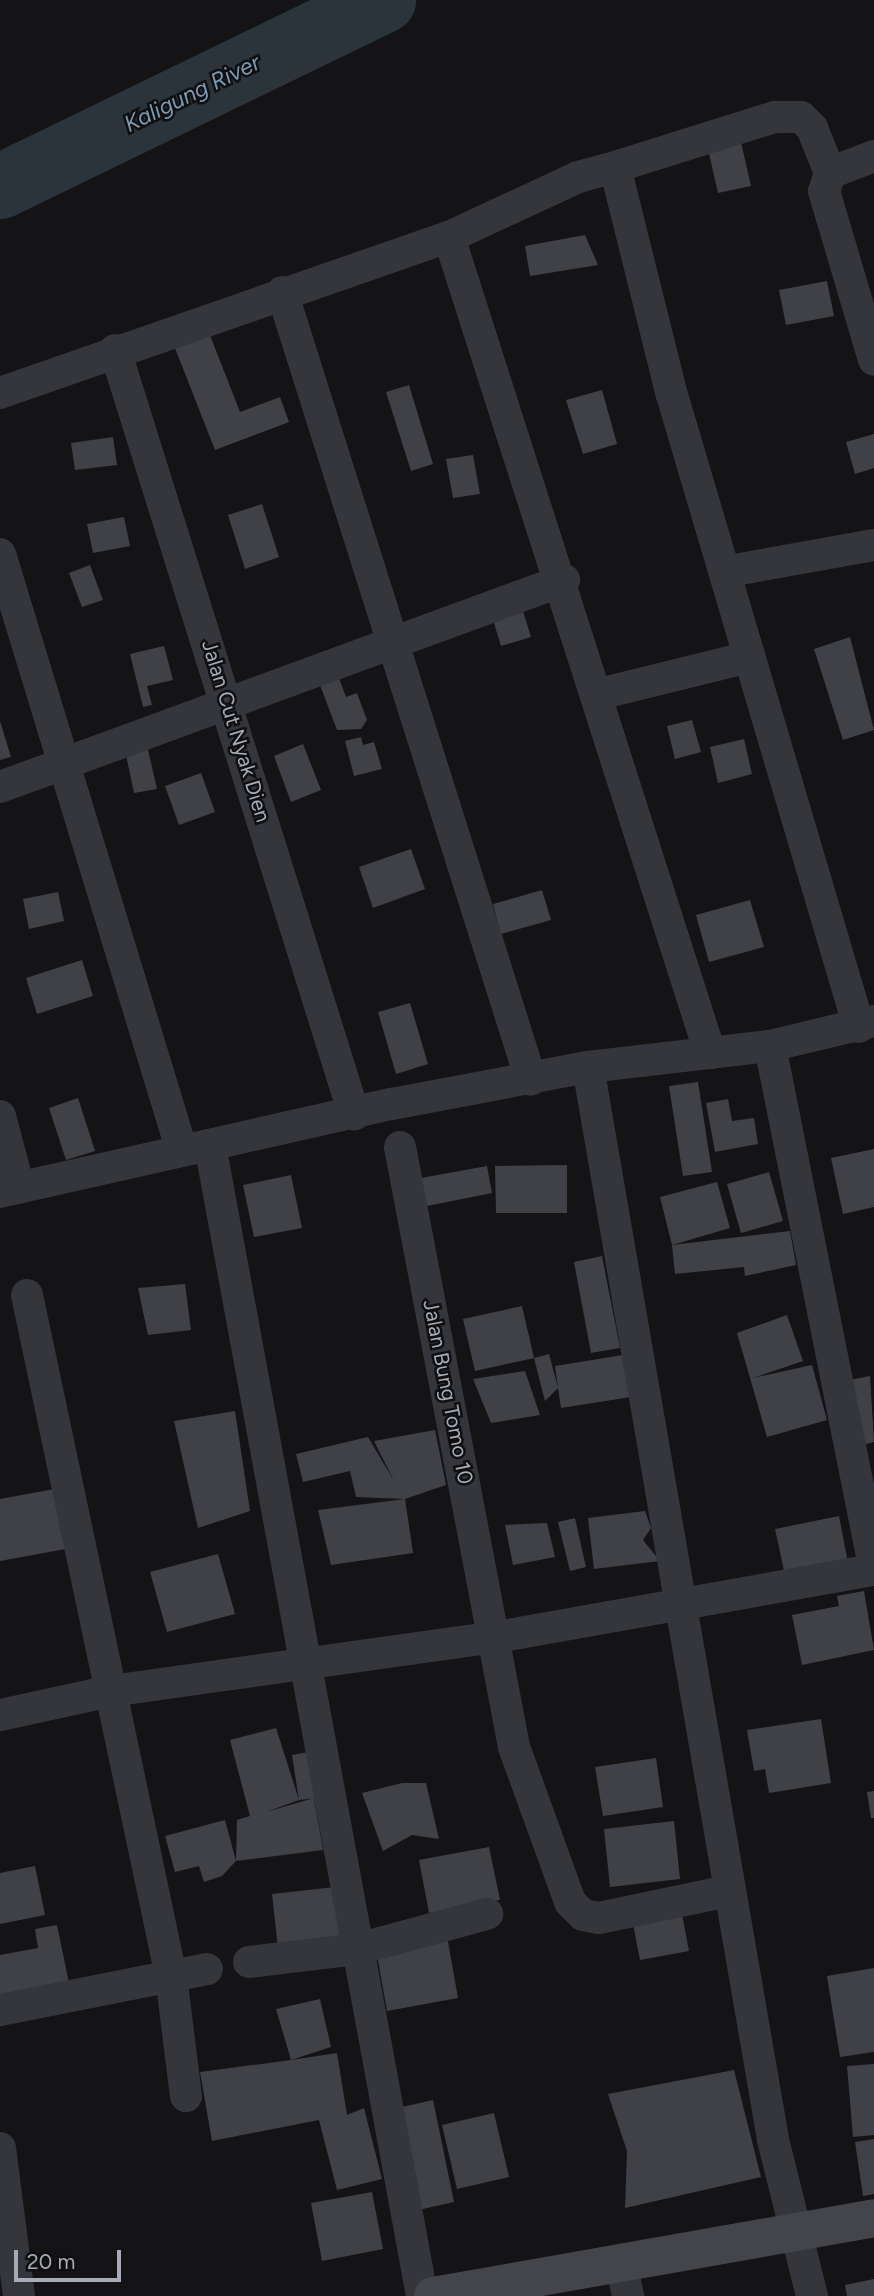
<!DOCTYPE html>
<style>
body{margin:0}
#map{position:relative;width:874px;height:2296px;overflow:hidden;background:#141416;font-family:Figtree,sans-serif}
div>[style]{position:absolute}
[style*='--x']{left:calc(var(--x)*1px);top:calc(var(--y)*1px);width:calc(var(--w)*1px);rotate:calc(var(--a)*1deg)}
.river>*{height:65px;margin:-32.5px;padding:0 32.5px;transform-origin:32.5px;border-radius:32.5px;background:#2a343a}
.building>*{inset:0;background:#404146}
.minor>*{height:32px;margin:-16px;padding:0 16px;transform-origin:16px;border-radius:16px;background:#35363b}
.secondary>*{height:38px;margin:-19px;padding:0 19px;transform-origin:19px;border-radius:19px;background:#43454b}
span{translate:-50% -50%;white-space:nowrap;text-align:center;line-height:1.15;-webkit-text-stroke:5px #0f0f11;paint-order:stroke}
.street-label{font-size:21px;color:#a6abb7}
.water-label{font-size:23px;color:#7c9ab3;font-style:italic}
.scale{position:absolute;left:14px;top:2250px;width:107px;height:32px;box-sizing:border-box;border:4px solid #a6abb7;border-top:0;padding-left:9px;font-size:21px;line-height:24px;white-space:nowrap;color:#a6abb7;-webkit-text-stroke:5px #0f0f11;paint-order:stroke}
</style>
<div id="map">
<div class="river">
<i style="--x:0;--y:186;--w:426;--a:-25.9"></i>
</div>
<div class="building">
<i style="clip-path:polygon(740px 138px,751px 186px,718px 193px,707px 145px)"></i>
<i style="clip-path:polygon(585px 235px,598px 265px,530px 276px,525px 246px)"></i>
<i style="clip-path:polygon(827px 281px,834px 316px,786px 325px,779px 290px)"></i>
<i style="clip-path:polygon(208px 330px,240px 412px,280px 397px,289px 422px,215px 450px,173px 343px)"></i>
<i style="clip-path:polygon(409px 385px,433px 464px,411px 471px,386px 392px)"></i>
<i style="clip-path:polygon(602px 390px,617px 444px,583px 454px,566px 400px)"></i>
<i style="clip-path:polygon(874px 434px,874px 468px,855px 474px,846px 442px)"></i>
<i style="clip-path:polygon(113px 437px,117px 465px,75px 470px,71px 443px)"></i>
<i style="clip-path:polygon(473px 455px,480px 494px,453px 498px,446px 459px)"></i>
<i style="clip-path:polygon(262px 504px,279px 557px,245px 569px,228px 515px)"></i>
<i style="clip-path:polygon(124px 517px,130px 546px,93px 553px,87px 524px)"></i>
<i style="clip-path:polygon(90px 565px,103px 600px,82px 607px,69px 573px)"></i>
<i style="clip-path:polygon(523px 611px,531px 637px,501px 646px,493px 620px)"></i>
<i style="clip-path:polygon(850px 637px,874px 730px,843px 740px,814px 649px)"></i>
<i style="clip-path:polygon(164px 646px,173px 680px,147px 686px,152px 705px,143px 707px,130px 654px)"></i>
<i style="clip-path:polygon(339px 678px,346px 697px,357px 693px,367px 720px,361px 729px,337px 730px,320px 685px)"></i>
<i style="clip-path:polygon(692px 720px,701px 752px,675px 759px,667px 726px)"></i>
<i style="clip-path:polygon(0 721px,11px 757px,0 760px)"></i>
<i style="clip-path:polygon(361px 737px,363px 745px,374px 742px,382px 769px,354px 776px,345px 741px)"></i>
<i style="clip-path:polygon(744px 739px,752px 774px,718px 783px,710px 747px)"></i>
<i style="clip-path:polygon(146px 741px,157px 789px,134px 793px,124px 745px)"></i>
<i style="clip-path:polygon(303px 744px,321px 790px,291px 802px,274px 756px)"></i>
<i style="clip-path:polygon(201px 773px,215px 812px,179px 825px,165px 786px)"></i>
<i style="clip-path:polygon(411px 849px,425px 889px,373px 908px,359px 867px)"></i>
<i style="clip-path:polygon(542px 890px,551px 920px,501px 934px,493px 904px)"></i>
<i style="clip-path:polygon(58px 892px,64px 921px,29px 929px,23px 899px)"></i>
<i style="clip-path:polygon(750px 900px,764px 947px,709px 962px,696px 915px)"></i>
<i style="clip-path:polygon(82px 960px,93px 996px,37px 1014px,26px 978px)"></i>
<i style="clip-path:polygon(410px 1003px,428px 1064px,396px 1074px,378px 1012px)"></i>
<i style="clip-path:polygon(698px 1082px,712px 1172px,683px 1176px,669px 1086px)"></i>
<i style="clip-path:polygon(78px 1098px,95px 1151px,66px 1160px,49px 1108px)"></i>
<i style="clip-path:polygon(728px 1099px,732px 1121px,754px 1118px,758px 1144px,715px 1152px,706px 1103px)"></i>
<i style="clip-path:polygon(874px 1149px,874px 1207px,843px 1214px,831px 1158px)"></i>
<i style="clip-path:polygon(567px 1165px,567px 1213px,496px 1213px,495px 1166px)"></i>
<i style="clip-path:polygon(487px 1166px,492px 1193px,427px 1206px,421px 1178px)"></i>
<i style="clip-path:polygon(769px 1172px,783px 1221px,741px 1233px,727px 1184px)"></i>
<i style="clip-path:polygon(291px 1175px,302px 1228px,254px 1237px,243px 1185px)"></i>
<i style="clip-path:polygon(717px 1182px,730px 1228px,672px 1245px,660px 1197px)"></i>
<i style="clip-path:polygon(790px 1231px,796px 1265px,745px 1276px,744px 1267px,675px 1274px,672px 1245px)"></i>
<i style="clip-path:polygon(602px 1256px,620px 1348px,591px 1353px,574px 1262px)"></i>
<i style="clip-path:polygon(185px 1284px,191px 1330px,148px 1335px,138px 1288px)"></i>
<i style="clip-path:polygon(522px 1306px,534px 1358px,549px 1354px,558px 1388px,555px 1366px,623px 1355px,631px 1397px,561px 1408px,558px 1388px,545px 1401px,534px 1358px,475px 1371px,463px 1319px)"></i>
<i style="clip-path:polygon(787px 1315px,803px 1361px,753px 1378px,812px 1365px,827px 1420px,767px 1437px,737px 1333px)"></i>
<i style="clip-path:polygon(525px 1371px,540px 1415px,491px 1423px,473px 1379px)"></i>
<i style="clip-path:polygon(870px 1376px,874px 1442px,863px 1445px,849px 1380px)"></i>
<i style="clip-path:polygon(235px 1411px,250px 1511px,198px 1528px,174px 1421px)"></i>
<i style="clip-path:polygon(435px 1430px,446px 1485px,405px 1499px,356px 1497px,350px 1471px,303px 1482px,296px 1454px,368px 1437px,394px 1481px,374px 1441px)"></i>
<i style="clip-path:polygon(60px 1488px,71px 1548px,0 1561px,0 1499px)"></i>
<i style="clip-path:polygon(405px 1499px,413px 1553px,331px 1565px,318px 1510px)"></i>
<i style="clip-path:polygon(645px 1511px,651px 1528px,643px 1540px,660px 1561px,594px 1569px,588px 1518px)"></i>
<i style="clip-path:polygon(839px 1516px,849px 1568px,786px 1580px,775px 1529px)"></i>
<i style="clip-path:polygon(575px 1518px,586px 1567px,570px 1571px,558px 1522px)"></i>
<i style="clip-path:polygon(547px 1523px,555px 1557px,513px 1565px,505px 1525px)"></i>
<i style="clip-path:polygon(218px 1554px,235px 1614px,167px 1632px,150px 1572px)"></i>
<i style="clip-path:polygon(864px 1591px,874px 1650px,802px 1665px,792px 1615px,839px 1606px,837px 1596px)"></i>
<i style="clip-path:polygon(821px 1719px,831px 1783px,769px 1793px,765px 1769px,754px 1771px,747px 1730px)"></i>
<i style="clip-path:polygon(276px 1728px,299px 1800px,292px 1755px,320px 1750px,326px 1797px,299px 1800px,266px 1812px,314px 1798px,323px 1850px,236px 1861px,237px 1820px,250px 1816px,230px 1740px)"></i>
<i style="clip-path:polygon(656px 1758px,663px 1807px,603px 1816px,595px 1767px)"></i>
<i style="clip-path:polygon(402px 1783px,426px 1783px,439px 1839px,412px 1835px,383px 1851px,362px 1793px)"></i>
<i style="clip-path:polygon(874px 1791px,874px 1818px,871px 1818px,867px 1792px)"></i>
<i style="clip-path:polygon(225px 1820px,236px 1861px,222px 1876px,204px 1882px,199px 1866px,175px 1872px,165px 1836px)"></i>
<i style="clip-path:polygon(674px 1821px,680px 1879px,610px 1887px,604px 1829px)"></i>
<i style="clip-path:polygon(489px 1847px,500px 1900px,429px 1913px,419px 1860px)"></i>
<i style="clip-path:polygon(35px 1866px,45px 1915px,0 1924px,0 1873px)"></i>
<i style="clip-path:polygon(335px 1887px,341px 1941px,278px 1948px,272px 1894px)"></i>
<i style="clip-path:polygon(682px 1914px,689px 1951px,640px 1960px,633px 1924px)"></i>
<i style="clip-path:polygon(57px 1925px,69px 1983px,0 1997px,0 1955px,38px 1948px,35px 1929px)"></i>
<i style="clip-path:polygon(447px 1936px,458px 1998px,387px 2011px,376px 1949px)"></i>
<i style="clip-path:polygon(874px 1968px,874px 2052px,840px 2057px,827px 1976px)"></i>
<i style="clip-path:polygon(320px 1999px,331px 2047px,291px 2060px,337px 2053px,347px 2115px,364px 2108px,382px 2179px,337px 2190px,319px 2120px,212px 2141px,200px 2072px,291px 2060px,276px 2009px)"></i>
<i style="clip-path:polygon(874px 2064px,874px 2135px,853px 2137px,847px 2066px)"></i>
<i style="clip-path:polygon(734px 2070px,761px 2177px,625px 2208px,627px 2151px,608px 2094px)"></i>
<i style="clip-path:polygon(433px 2100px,454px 2202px,414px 2211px,402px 2107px)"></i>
<i style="clip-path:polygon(494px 2113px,509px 2177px,457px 2189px,442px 2125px)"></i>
<i style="clip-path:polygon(874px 2139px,874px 2194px,863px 2196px,855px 2142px)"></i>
<i style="clip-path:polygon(372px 2192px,383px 2249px,322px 2261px,311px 2203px)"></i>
<i style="clip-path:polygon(874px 2279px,874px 2296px,847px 2296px,845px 2285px)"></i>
</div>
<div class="minor">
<i style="--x:874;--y:156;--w:47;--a:158.9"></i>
<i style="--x:830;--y:173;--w:19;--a:108"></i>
<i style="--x:824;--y:191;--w:176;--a:73.5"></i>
<i style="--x:615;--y:167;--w:168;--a:-17.4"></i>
<i style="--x:775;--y:117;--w:26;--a:0"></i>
<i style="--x:801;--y:117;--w:16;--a:45"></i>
<i style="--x:812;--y:128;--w:48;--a:68.2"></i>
<i style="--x:449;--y:237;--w:857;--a:72.26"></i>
<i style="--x:282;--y:292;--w:826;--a:72.46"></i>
<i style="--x:115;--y:350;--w:801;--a:72.63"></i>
<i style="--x:0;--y:393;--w:475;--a:-19.2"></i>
<i style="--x:449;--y:237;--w:142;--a:-24.9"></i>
<i style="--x:578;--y:177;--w:38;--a:-15"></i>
<i style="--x:615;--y:167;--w:235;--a:76"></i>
<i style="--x:672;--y:395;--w:659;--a:73.52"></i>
<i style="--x:0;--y:554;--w:624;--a:73.05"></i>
<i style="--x:729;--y:571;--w:147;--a:-10.2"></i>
<i style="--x:599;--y:694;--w:155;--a:-13.8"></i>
<i style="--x:0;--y:787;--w:601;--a:-20.15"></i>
<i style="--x:770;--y:1046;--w:530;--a:78.69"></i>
<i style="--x:0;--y:1116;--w:74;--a:75.2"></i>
<i style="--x:210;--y:1145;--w:1170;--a:79.56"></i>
<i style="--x:400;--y:1147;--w:611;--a:79.24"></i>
<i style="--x:514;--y:1747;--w:165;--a:70.1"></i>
<i style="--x:570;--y:1902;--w:18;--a:45"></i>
<i style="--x:583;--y:1915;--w:16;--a:11"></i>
<i style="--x:599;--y:1918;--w:132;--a:-11.8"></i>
<i style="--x:0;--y:1192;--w:402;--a:-12.7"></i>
<i style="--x:392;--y:1104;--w:199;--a:-10.7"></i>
<i style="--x:27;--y:1295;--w:696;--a:78.06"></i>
<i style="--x:171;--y:1976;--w:121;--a:82.9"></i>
<i style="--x:0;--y:1715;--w:114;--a:-12.2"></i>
<i style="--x:111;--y:1691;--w:390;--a:-8"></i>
<i style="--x:497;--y:1637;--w:383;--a:-10.1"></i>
<i style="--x:249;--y:1962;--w:110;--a:-6.8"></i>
<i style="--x:358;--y:1949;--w:134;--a:-15.2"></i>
<i style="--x:0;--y:2010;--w:211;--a:-11.2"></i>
<i style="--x:0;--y:2148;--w:149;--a:82.7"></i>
<i style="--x:621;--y:2265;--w:32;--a:77"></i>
<i style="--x:812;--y:2296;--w:162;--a:-104"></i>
<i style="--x:773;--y:2139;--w:1088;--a:-99.79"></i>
<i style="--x:588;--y:1067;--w:183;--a:-6.6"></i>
<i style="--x:770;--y:1046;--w:107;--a:-13.5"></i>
</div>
<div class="secondary">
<i style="--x:433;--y:2296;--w:448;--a:-10"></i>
</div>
<div class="street-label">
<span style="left:236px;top:731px;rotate:73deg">Jalan Cut Nyak Dien</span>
<span style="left:448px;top:1392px;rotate:79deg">Jalan Bung Tomo 10</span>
</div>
<div class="water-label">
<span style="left:192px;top:93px;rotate:-26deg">Kaligung River</span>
</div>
<div class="scale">20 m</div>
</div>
